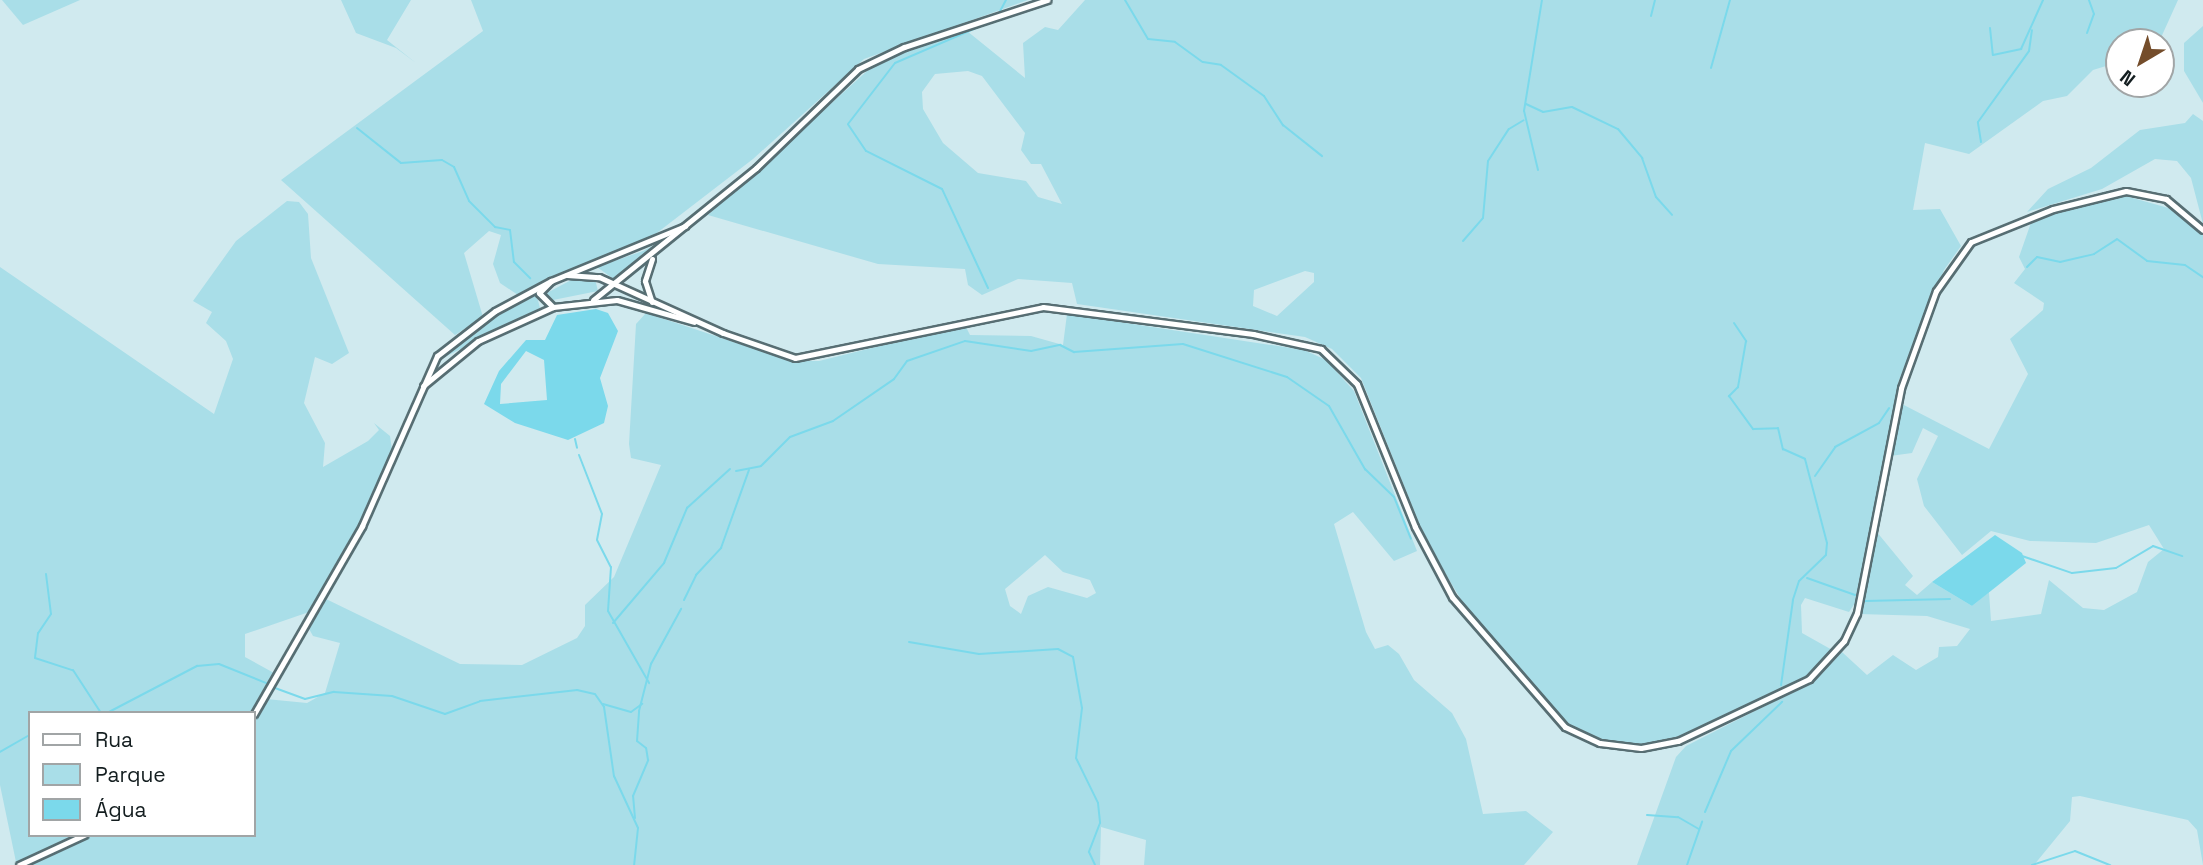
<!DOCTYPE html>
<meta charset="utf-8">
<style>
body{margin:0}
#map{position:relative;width:2203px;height:865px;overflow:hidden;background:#d0eaef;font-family:"Space Grotesk",sans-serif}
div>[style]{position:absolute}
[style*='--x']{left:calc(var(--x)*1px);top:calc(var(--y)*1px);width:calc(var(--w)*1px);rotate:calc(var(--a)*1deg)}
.green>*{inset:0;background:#a9dee8}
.water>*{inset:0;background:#7bd9eb}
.stream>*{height:2px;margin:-1px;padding:0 1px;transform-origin:1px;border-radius:1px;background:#7bd9eb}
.roads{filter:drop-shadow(2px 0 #576e73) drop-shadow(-2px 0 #576e73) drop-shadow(0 2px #576e73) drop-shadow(0 -2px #576e73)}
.secondary>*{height:5px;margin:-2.5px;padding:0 2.5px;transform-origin:2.5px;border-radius:2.5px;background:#fff}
span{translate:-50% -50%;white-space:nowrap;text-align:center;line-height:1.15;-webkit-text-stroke:6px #fff;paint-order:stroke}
.legend{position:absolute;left:28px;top:711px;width:228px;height:126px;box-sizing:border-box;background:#fff;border:2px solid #a1a5a6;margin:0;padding:9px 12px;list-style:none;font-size:21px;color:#141e20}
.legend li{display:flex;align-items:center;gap:14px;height:35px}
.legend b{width:35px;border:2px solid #a1a5a6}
.north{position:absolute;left:2105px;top:28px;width:70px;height:70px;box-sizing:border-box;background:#fff;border:2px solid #a1a5a6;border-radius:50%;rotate:219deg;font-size:19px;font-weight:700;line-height:28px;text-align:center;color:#141e20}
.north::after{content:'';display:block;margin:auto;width:24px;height:32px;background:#744d2b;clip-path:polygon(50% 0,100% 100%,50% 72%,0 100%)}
</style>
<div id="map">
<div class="green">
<i style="clip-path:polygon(2px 0,80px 0,23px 25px)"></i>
<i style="clip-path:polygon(341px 0,411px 0,387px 40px,416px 63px,396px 48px,356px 33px)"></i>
<i style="clip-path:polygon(471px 0,1028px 0,864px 59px,753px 159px,649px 239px,518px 295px,500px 283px,493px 264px,501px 235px,489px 231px,464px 253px,483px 317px,455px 335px,281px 180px,483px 31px)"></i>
<i style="clip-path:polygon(evenodd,1085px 0,2178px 0,2159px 42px,2119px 42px,2119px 62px,2093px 70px,2067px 96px,2043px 101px,1969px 154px,1925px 143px,1913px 210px,1940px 209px,1961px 246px,1944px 270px,1899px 380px,1855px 603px,1849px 612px,1805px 598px,1801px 605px,1802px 633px,1834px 651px,1807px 677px,1669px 745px,1614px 747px,1570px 729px,1463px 603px,1426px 541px,1361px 378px,1332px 349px,1305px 337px,1077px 304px,1072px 283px,1018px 279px,982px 295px,968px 285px,965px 269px,878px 264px,708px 215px,877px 62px,967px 31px,1025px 78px,1023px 43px,1045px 27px,1058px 30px,1085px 0,968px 71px,982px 76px,1025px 133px,1021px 150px,1031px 164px,1041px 164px,1062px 204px,1038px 197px,1026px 181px,978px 173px,943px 143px,923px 109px,922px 92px,935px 74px,968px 71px,1085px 0,1305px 271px,1314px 273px,1314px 282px,1277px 316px,1253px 306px,1254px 290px,1305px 271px)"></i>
<i style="clip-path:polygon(2203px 26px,2203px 103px,2184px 71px,2184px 43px)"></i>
<i style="clip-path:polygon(2193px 114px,2203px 121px,2203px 224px,2191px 178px,2177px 161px,2155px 159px,2102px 189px,2027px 212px,2048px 189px,2091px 168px,2140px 130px,2185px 123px)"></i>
<i style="clip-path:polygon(2122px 195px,2172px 209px,2203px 235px,2203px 865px,2197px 830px,2188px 820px,2080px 796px,2072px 797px,2070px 821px,2034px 865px,1637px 865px,1676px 757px,1686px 746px,1810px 683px,1842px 652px,1867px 675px,1893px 655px,1916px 670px,1938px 657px,1939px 647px,1957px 646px,1970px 629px,1927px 616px,1859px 614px,1876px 531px,1913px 576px,1905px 585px,1917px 595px,1932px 582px,1972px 606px,1989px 592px,1991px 621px,2041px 614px,2049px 580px,2083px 608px,2104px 610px,2137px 592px,2148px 562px,2164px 549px,2149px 525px,2096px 543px,2030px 541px,1991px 531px,1962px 555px,1924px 506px,1917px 479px,1938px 436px,1923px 428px,1912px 453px,1890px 456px,1900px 403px,1989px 449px,2028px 374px,2010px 339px,2043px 310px,2044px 303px,2014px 283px,2025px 269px,2019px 257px,2033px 217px,2084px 199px)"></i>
<i style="clip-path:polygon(287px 201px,299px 202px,308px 214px,311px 258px,349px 353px,332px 364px,315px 357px,304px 403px,325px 443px,323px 467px,368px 441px,379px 430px,374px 423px,390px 436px,392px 450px,372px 502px,309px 612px,245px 634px,245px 657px,274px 673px,251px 713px,30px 713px,30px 835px,76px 835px,16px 862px,0 785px,0 267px,214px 414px,233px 359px,226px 341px,206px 323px,212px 312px,193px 301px,236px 241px)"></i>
<i style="clip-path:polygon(670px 237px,615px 280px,597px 267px,643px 251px)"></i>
<i style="clip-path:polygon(575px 278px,595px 279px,598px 291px,548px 301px,543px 295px)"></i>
<i style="clip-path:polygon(536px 293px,540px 308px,443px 358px,468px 333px)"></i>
<i style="clip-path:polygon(evenodd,646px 313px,791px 361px,819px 361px,965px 325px,970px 335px,1031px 336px,1063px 345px,1067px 314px,1304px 350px,1326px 360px,1354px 391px,1417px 551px,1394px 561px,1353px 512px,1334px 524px,1366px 632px,1375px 649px,1388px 645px,1399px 654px,1414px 680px,1452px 713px,1466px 739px,1483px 814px,1526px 811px,1553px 832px,1524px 865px,1144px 865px,1146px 840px,1101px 827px,1100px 865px,27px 865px,92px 835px,254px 835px,254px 720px,266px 699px,307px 703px,325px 693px,340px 643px,313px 636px,308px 627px,326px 599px,460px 664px,522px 665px,577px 638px,585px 626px,585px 605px,614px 577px,661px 465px,631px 458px,629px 444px,636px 324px,646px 313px,1045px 555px,1063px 572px,1090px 580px,1096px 593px,1087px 598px,1048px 587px,1028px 596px,1021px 614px,1010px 606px,1005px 589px,1045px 555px)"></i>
</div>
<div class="water">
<i style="clip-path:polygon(evenodd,596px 309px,608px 313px,618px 331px,600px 378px,608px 406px,604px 423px,568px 440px,515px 423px,484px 404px,499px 371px,526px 340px,545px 340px,557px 315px,596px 309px,526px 351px,544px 360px,547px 400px,500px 404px,501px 384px,526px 351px)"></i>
<i style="clip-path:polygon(1995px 535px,2022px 553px,2026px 563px,1972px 606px,1932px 582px)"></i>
</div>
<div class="stream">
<i style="--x:1125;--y:0;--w:45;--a:59.5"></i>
<i style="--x:1148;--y:39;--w:27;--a:6"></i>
<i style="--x:1175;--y:42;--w:34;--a:36"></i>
<i style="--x:1203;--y:62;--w:18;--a:9"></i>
<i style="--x:1221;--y:65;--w:53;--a:35.8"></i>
<i style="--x:1264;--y:96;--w:35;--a:57"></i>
<i style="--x:1283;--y:125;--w:50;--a:38.5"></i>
<i style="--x:998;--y:15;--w:17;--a:-62"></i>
<i style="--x:1651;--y:16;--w:16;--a:-76"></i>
<i style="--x:1990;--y:28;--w:27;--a:84"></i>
<i style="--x:1993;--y:55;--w:29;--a:-12"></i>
<i style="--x:2021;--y:49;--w:54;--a:-65.8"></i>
<i style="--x:2087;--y:33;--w:20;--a:-70"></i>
<i style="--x:2094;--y:14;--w:15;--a:-110"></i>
<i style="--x:1711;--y:68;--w:71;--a:-74.4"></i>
<i style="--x:1526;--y:104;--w:19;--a:25"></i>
<i style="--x:1543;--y:112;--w:29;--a:-10"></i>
<i style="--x:1572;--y:107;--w:51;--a:25.6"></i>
<i style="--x:1618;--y:129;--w:38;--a:50"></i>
<i style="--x:1642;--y:158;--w:41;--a:70.3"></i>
<i style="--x:1656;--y:197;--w:24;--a:48"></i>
<i style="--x:357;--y:128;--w:56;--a:38.5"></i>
<i style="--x:401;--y:163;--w:41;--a:-4.2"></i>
<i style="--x:442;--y:160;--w:14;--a:30"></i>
<i style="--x:454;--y:167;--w:37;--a:66"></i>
<i style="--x:469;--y:201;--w:37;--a:45"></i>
<i style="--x:495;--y:227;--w:15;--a:11"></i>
<i style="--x:510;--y:230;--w:32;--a:83"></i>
<i style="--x:514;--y:262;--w:23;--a:45"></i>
<i style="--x:1981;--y:142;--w:20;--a:-99"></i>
<i style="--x:1978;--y:122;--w:87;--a:-54.3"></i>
<i style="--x:2029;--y:51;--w:21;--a:-82"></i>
<i style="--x:1538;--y:170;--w:61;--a:-103.3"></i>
<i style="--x:1524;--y:111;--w:112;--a:-80.8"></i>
<i style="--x:1463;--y:241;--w:30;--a:-49"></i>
<i style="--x:1483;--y:218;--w:57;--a:-85"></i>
<i style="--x:1488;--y:161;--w:38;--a:-57"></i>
<i style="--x:1509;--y:129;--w:17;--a:-31"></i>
<i style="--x:2027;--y:267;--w:14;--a:-45"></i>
<i style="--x:2037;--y:257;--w:24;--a:12"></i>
<i style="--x:2060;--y:262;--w:35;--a:-13"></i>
<i style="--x:2094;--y:254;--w:27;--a:-33"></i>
<i style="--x:2117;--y:239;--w:37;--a:36"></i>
<i style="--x:2147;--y:261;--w:38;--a:6"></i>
<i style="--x:2185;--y:265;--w:22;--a:34"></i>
<i style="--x:988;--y:288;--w:109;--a:-114.9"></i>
<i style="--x:942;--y:189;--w:85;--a:-153.4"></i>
<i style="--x:866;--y:151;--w:32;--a:-124"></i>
<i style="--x:848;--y:124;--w:77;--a:-52.4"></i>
<i style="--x:895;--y:63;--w:109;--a:-23.3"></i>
<i style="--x:1734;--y:323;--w:22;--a:56"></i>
<i style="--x:1746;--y:341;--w:47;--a:99.9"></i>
<i style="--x:1738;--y:387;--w:13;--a:135"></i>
<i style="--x:1729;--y:396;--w:41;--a:54"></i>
<i style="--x:1753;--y:429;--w:25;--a:-2"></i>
<i style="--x:1778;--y:428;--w:22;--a:77"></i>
<i style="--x:1783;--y:449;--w:24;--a:24"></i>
<i style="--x:1805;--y:459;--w:87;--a:75.3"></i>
<i style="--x:1827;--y:543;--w:12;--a:95"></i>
<i style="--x:1826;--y:555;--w:37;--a:136"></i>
<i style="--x:1799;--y:581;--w:20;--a:108"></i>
<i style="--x:1793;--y:600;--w:86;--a:98"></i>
<i style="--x:575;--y:439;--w:9;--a:77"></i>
<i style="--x:579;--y:455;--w:63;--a:68.7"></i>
<i style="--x:602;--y:514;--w:26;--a:101"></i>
<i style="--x:597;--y:540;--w:30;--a:63"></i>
<i style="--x:611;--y:567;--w:44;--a:93.9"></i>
<i style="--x:608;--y:611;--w:83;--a:60.3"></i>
<i style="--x:736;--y:471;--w:25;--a:-11"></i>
<i style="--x:761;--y:466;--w:41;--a:-45"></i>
<i style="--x:790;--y:437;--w:46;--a:-20.4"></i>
<i style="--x:833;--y:421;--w:74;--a:-34.5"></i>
<i style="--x:894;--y:379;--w:22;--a:-54"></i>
<i style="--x:907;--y:361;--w:61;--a:-19"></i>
<i style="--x:965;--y:341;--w:67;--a:8.6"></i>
<i style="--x:1031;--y:351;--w:30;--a:-12"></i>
<i style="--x:1060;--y:345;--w:16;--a:27"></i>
<i style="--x:1074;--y:352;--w:109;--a:-4.2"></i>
<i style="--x:1183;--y:344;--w:109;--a:17.6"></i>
<i style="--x:1287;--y:377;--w:51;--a:34.6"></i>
<i style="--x:1329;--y:406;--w:73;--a:60.3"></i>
<i style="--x:1365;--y:469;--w:40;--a:44"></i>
<i style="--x:1394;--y:497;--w:45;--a:68"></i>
<i style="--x:1815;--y:476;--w:35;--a:-55"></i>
<i style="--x:1835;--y:447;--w:50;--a:-28.6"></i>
<i style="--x:1879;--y:423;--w:18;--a:-56"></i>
<i style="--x:2022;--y:556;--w:53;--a:18.8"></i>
<i style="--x:2072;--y:573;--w:44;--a:-6.5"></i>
<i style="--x:2116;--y:568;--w:43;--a:-30.7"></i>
<i style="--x:2153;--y:546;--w:31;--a:19"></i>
<i style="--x:46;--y:574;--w:40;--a:82.9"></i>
<i style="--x:51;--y:614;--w:23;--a:124"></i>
<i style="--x:38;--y:633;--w:25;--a:97"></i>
<i style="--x:35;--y:658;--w:40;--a:18"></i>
<i style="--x:73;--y:670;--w:51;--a:56.9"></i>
<i style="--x:1807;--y:578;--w:51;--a:19.5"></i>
<i style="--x:684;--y:600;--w:28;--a:-64"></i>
<i style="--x:696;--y:575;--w:37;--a:-47"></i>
<i style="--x:721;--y:548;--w:83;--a:-70.3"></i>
<i style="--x:1865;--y:601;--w:85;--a:-1.3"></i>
<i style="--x:613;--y:623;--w:79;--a:-49.6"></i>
<i style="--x:664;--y:563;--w:60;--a:-67.3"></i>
<i style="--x:687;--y:508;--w:58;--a:-42.2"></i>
<i style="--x:909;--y:642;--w:71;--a:9.7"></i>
<i style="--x:979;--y:654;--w:79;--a:-3.6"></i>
<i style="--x:1058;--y:649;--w:17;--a:28"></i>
<i style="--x:1073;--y:657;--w:52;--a:80"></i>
<i style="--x:1082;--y:708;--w:50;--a:96.8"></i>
<i style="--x:1076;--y:758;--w:50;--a:63.9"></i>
<i style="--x:1098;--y:803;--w:20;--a:84"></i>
<i style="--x:1100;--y:823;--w:31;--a:111"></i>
<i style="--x:1089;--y:852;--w:14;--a:65"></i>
<i style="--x:275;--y:688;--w:32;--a:20"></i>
<i style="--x:305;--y:699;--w:30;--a:-14"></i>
<i style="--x:334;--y:692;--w:58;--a:3.9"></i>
<i style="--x:392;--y:696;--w:56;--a:18.8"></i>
<i style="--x:445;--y:714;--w:37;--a:-20"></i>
<i style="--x:480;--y:701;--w:98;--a:-6.5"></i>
<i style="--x:577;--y:690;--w:18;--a:13"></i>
<i style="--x:595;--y:694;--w:16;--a:55"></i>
<i style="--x:604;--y:707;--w:70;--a:81.8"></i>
<i style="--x:614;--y:776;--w:57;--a:65.2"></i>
<i style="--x:638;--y:828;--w:37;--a:96"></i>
<i style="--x:603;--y:704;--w:29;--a:16"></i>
<i style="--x:631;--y:712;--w:14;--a:-36"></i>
<i style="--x:107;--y:713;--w:102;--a:-27.6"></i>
<i style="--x:197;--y:666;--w:22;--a:-5"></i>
<i style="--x:219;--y:664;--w:51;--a:22"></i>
<i style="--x:0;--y:752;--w:34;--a:-30"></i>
<i style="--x:1705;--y:812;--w:66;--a:-66.9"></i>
<i style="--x:1731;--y:751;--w:71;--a:-43.9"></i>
<i style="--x:1647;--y:815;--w:31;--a:4"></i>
<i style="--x:1678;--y:817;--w:24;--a:30"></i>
<i style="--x:635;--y:818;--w:22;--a:-95"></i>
<i style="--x:633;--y:796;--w:39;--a:-67"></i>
<i style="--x:648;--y:760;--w:12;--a:-99"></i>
<i style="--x:646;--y:748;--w:11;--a:-142"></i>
<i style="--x:637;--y:741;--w:30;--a:-86"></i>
<i style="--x:639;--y:711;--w:49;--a:-75.7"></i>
<i style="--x:651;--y:664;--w:63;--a:-61.4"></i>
<i style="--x:1687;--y:865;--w:46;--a:-70.8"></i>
<i style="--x:2032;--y:865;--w:45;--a:-18"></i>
<i style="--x:2075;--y:851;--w:38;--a:22"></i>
</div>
<div class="roads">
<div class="secondary">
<i style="--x:652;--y:259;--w:23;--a:108"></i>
<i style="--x:645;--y:281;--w:22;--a:72"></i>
<i style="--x:567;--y:275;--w:32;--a:4"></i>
<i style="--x:599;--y:277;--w:136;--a:24.3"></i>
<i style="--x:723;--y:333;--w:76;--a:19.1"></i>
<i style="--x:795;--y:358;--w:253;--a:-11.6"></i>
<i style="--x:1043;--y:307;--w:212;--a:7.3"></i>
<i style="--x:1253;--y:334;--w:70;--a:12.4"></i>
<i style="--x:1321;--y:349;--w:50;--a:44.2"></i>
<i style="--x:1357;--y:384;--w:154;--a:67.9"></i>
<i style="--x:1415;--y:527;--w:79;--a:62.1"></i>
<i style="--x:1452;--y:597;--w:172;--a:49"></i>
<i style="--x:1565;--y:727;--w:38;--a:25"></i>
<i style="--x:1600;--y:743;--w:41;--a:7"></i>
<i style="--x:1641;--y:748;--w:38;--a:-11"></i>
<i style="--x:1678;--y:741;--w:145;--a:-25.3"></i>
<i style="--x:1809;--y:679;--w:52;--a:-47.4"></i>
<i style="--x:1844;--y:641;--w:31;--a:-65"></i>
<i style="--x:1857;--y:613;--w:229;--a:-78.9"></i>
<i style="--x:1901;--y:388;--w:103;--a:-70.2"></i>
<i style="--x:1936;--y:291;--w:60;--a:-54.5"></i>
<i style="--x:1971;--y:242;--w:88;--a:-21.9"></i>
<i style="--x:2053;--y:209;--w:75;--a:-13.9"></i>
<i style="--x:2126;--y:191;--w:41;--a:11.3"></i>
<i style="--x:2166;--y:199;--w:48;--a:40"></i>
<i style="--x:593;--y:300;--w:210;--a:-39"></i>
<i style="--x:756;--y:168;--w:142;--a:-44.1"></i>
<i style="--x:858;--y:69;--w:51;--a:-25.6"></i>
<i style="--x:904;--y:47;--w:151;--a:-18.2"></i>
<i style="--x:553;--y:307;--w:20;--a:-135"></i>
<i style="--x:539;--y:293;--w:17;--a:-45"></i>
<i style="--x:551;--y:281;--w:145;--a:-22.3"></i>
<i style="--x:423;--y:386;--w:71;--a:-39.3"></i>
<i style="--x:478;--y:341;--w:82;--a:-24.4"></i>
<i style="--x:553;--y:307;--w:64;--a:-6.2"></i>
<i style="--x:617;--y:300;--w:80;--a:15.9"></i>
<i style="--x:254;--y:714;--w:217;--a:-60.1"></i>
<i style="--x:362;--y:526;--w:186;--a:-66.2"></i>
<i style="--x:437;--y:356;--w:73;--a:-37.8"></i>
<i style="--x:495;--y:311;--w:64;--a:-28.2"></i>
<i style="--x:19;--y:865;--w:72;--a:-24.8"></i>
</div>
</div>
<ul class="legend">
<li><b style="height:9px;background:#fff"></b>Rua</li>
<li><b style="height:19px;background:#a9dee8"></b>Parque</li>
<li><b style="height:19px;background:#7bd9eb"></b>Água</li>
</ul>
<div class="north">N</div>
</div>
